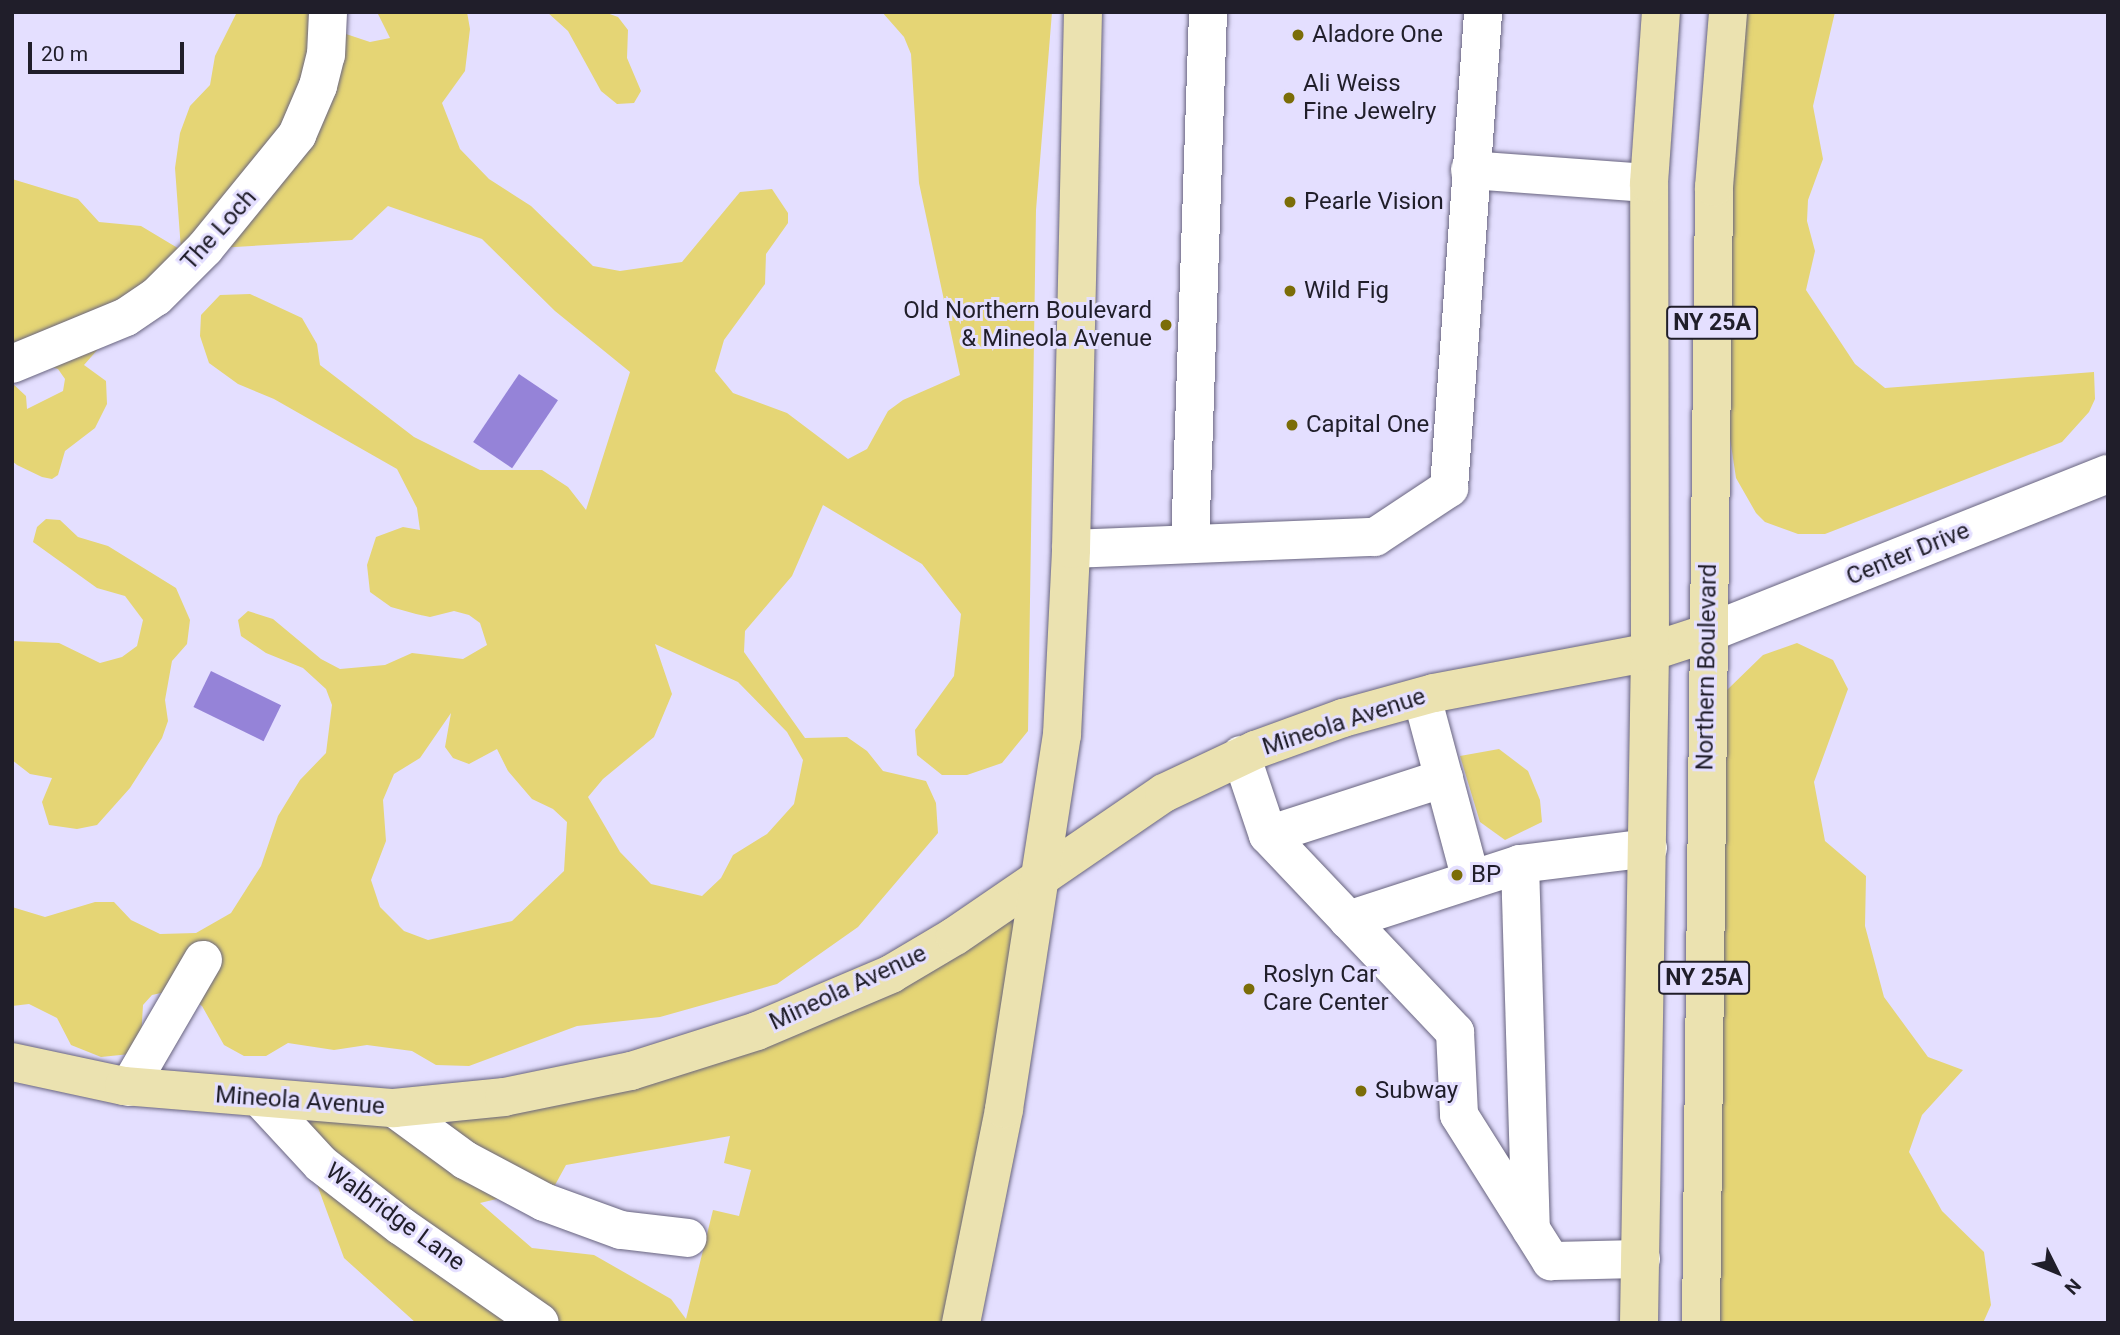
<!DOCTYPE html>
<style>
body{margin:0}
#map{position:relative;width:2120px;height:1335px;overflow:hidden;background:#e4dfff;font-family:Roboto,sans-serif}
div>[style]{position:absolute}
.green>*{inset:0;background:#e5d575}
.water>*{inset:0;background:#9583d8;transform-origin:0 0}
.roads{filter:drop-shadow(0 0 2px #68647f) drop-shadow(0 0 2px #68647f)}
.minor>*{height:38px;margin:-19px;padding:0 19px;transform-origin:19px;border-radius:19px;background:#fff}
.major>*{height:38px;margin:-19px;padding:0 19px;transform-origin:19px;border-radius:19px;background:#ebe2b0}
.dots>*{width:19px;height:19px;translate:-50% -50%;box-sizing:border-box;border:4px solid #e4dfff;border-radius:50%}
span{translate:-50% -50%;white-space:nowrap;text-align:center;line-height:1.15;-webkit-text-stroke:6px #e4dfff;paint-order:stroke}
.shield-label span{padding:2px 5px;background:#e4dfff;border:2px solid;border-radius:5px;-webkit-text-stroke-width:0}
.shield-label{font-size:23px;color:#201e2a;font-weight:700}
.poi-label{font-size:24px;color:#201e2a}
.left{translate:0 -50%;text-align:left}
.right{translate:-100% -50%;text-align:right}
.street-label{font-size:24px;color:#201e2a}
.frame{position:absolute;inset:0;border:14px solid #201e2a;pointer-events:none}
.north{position:absolute;left:2022px;top:1237px;width:70px;height:70px;-webkit-text-stroke:5px #e4dfff;paint-order:stroke;rotate:133deg;font-size:19px;font-weight:700;line-height:28px;text-align:center;color:#201e2a}
.north::after{content:'';display:block;margin:auto;width:24px;height:32px;background:#201e2a;clip-path:polygon(50% 0,100% 100%,50% 72%,0 100%)}
.scale{position:absolute;left:28px;top:42px;width:156px;height:32px;box-sizing:border-box;border:4px solid #201e2a;border-top:0;padding-left:9px;font-size:21px;line-height:24px;white-space:nowrap;color:#201e2a;-webkit-text-stroke:5px #e4dfff;paint-order:stroke}
</style>
<div id="map">
<div class="green">
<div style="clip-path:polygon(evenodd,237px 12px,335px 12px,346px 34px,370px 42px,390px 38px,377px 12px,467px 12px,470px 29px,465px 71px,442px 103px,460px 149px,489px 179px,531px 206px,593px 266px,620px 271px,682px 262px,740px 192px,772px 189px,788px 213px,788px 223px,766px 254px,765px 284px,724px 340px,715px 371px,733px 393px,787px 413px,848px 459px,867px 449px,888px 411px,903px 400px,960px 375px,919px 183px,911px 54px,904px 37px,882px 12px,1052px 12px,1036px 210px,1028px 731px,1002px 763px,967px 775px,942px 775px,917px 755px,915px 730px,954px 676px,961px 614px,922px 564px,823px 505px,792px 576px,745px 631px,744px 652px,805px 738px,847px 737px,867px 751px,883px 771px,926px 781px,936px 803px,938px 833px,858px 927px,777px 984px,660px 1017px,577px 1026px,469px 1066px,436px 1065px,412px 1051px,367px 1045px,334px 1050px,288px 1043px,266px 1056px,244px 1056px,224px 1045px,202px 1006px,179px 989px,152px 995px,143px 1005px,141px 1039px,130px 1054px,101px 1057px,71px 1045px,57px 1018px,29px 1004px,12px 1006px,12px 907px,45px 917px,95px 902px,114px 902px,131px 920px,160px 934px,196px 933px,231px 913px,261px 866px,278px 816px,300px 780px,326px 753px,332px 705px,326px 689px,303px 668px,266px 653px,241px 636px,238px 620px,248px 611px,273px 619px,321px 659px,340px 669px,385px 665px,412px 653px,463px 659px,487px 645px,480px 623px,469px 615px,454px 611px,430px 617px,416px 614px,391px 607px,370px 592px,367px 565px,376px 537px,403px 527px,420px 530px,417px 508px,397px 469px,274px 399px,238px 384px,209px 363px,200px 336px,201px 315px,220px 295px,250px 294px,302px 318px,317px 344px,320px 365px,414px 437px,480px 470px,542px 470px,568px 487px,586px 510px,630px 372px,555px 311px,482px 239px,388px 206px,352px 240px,218px 248px,113px 332px,84px 365px,106px 381px,107px 404px,95px 428px,65px 451px,58px 475px,52px 479px,42px 477px,17px 465px,12px 461px,12px 383px,26px 396px,27px 409px,63px 391px,65px 379px,58px 369px,31px 360px,12px 364px,12px 179px,78px 199px,99px 222px,141px 226px,181px 250px,175px 168px,180px 133px,190px 106px,210px 85px,215px 56px,237px 12px,655px 644px,738px 682px,787px 732px,803px 760px,794px 804px,767px 834px,733px 855px,721px 878px,702px 896px,651px 884px,620px 852px,588px 797px,603px 779px,654px 737px,672px 694px,655px 644px,237px 12px,451px 713px,445px 747px,453px 758px,469px 764px,497px 749px,508px 771px,532px 799px,553px 809px,567px 822px,564px 871px,512px 921px,428px 940px,404px 931px,380px 907px,371px 880px,386px 841px,383px 800px,394px 774px,420px 758px,451px 713px)"></div>
<div style="clip-path:polygon(547px 12px,604px 12px,618px 17px,628px 30px,627px 58px,641px 91px,634px 103px,617px 104px,601px 91px,568px 31px)"></div>
<div style="clip-path:polygon(1728px 12px,1835px 12px,1813px 106px,1823px 159px,1808px 200px,1807px 221px,1815px 251px,1806px 290px,1855px 364px,1885px 388px,2094px 372px,2095px 399px,2089px 412px,2062px 442px,1825px 534px,1798px 534px,1765px 522px,1756px 513px,1736px 478px,1728px 425px)"></div>
<div style="clip-path:polygon(46px 519px,60px 520px,78px 537px,108px 546px,176px 588px,190px 620px,187px 644px,172px 661px,165px 700px,168px 721px,162px 738px,130px 788px,97px 825px,77px 829px,49px 825px,42px 802px,52px 778px,30px 774px,12px 760px,12px 641px,59px 643px,100px 663px,122px 657px,137px 646px,143px 620px,125px 596px,97px 588px,33px 542px,37px 527px)"></div>
<div style="clip-path:polygon(1797px 643px,1833px 660px,1848px 689px,1814px 782px,1825px 841px,1866px 876px,1865px 926px,1884px 997px,1928px 1057px,1963px 1070px,1922px 1115px,1909px 1152px,1942px 1211px,1984px 1252px,1991px 1305px,1983px 1323px,1703px 1323px,1727px 690px,1763px 655px)"></div>
<div style="clip-path:polygon(1499px 749px,1528px 771px,1540px 800px,1542px 822px,1505px 840px,1480px 822px,1460px 756px)"></div>
<div style="clip-path:polygon(evenodd,1036px 882px,961px 1323px,416px 1323px,344px 1258px,312px 1171px,261px 1099px,394px 1108px,757px 1030px,1036px 882px,730px 1136px,724px 1163px,751px 1170px,739px 1216px,713px 1210px,686px 1319px,671px 1299px,594px 1255px,532px 1248px,480px 1203px,555px 1185px,566px 1165px,730px 1136px)"></div>
</div>
<div class="water">
<div style="left:519px;top:374px;width:47px;height:82px;rotate:34deg"></div>
<div style="left:211px;top:671px;width:78px;height:40px;rotate:26deg"></div>
</div>
<div class="roads">
<div class="minor">
<div style="left:1470px;top:170px;width:179px;rotate:4.2deg"></div>
<div style="left:12px;top:364px;width:123px;rotate:-22.4deg"></div>
<div style="left:126px;top:317px;width:36px;rotate:-34deg"></div>
<div style="left:156px;top:297px;width:69px;rotate:-45deg"></div>
<div style="left:205px;top:248px;width:146px;rotate:-50.8deg"></div>
<div style="left:297px;top:135px;width:53px;rotate:-66.8deg"></div>
<div style="left:318px;top:86px;width:32px;rotate:-76deg"></div>
<div style="left:326px;top:55px;width:43px;rotate:-87.3deg"></div>
<div style="left:1190px;top:544px;width:532px;rotate:-88.06deg"></div>
<div style="left:1071px;top:549px;width:304px;rotate:-2.3deg"></div>
<div style="left:1375px;top:537px;width:89px;rotate:-33.5deg"></div>
<div style="left:1449px;top:488px;width:477px;rotate:-85.9deg"></div>
<div style="left:1708px;top:633px;width:430px;rotate:-21.7deg"></div>
<div style="left:1422px;top:697px;width:189px;rotate:75deg"></div>
<div style="left:1241px;top:755px;width:84px;rotate:71.4deg"></div>
<div style="left:1268px;top:835px;width:272px;rotate:46.5deg"></div>
<div style="left:1455px;top:1032px;width:83px;rotate:87.2deg"></div>
<div style="left:1459px;top:1115px;width:173px;rotate:57.8deg"></div>
<div style="left:1551px;top:1261px;width:90px;rotate:-1.3deg"></div>
<div style="left:1268px;top:835px;width:185px;rotate:-17.9deg"></div>
<div style="left:1520px;top:864px;width:129px;rotate:-7.1deg"></div>
<div style="left:1348px;top:920px;width:181px;rotate:-18deg"></div>
<div style="left:1520px;top:864px;width:365px;rotate:88.3deg"></div>
<div style="left:129px;top:1087px;width:147px;rotate:-59.8deg"></div>
<div style="left:261px;top:1099px;width:88px;rotate:47.3deg"></div>
<div style="left:321px;top:1164px;width:101px;rotate:37.8deg"></div>
<div style="left:401px;top:1226px;width:169px;rotate:34.9deg"></div>
<div style="left:394px;top:1108px;width:88px;rotate:36.2deg"></div>
<div style="left:465px;top:1160px;width:89px;rotate:28deg"></div>
<div style="left:544px;top:1202px;width:82px;rotate:20deg"></div>
<div style="left:621px;top:1230px;width:67px;rotate:6.8deg"></div>
</div>
<div class="major">
<div style="left:12px;top:1062px;width:115px;rotate:12.1deg"></div>
<div style="left:124px;top:1086px;width:271px;rotate:4.7deg"></div>
<div style="left:394px;top:1108px;width:111px;rotate:-5.7deg"></div>
<div style="left:504px;top:1097px;width:130px;rotate:-11.6deg"></div>
<div style="left:631px;top:1071px;width:132px;rotate:-17.6deg"></div>
<div style="left:757px;top:1031px;width:146px;rotate:-23deg"></div>
<div style="left:891px;top:974px;width:74px;rotate:-30.7deg"></div>
<div style="left:955px;top:936px;width:253px;rotate:-34.4deg"></div>
<div style="left:1164px;top:793px;width:101px;rotate:-25.3deg"></div>
<div style="left:1255px;top:750px;width:94px;rotate:-20deg"></div>
<div style="left:1343px;top:718px;width:94px;rotate:-15.4deg"></div>
<div style="left:1434px;top:693px;width:220px;rotate:-10.7deg"></div>
<div style="left:1650px;top:652px;width:61px;rotate:-18.1deg"></div>
<div style="left:961px;top:1323px;width:218px;rotate:-78.6deg"></div>
<div style="left:1004px;top:1109px;width:378px;rotate:-81.2deg"></div>
<div style="left:1062px;top:735px;width:186px;rotate:-87.2deg"></div>
<div style="left:1071px;top:549px;width:537px;rotate:-88.72deg"></div>
<div style="left:1639px;top:1323px;width:671px;rotate:-89.06deg"></div>
<div style="left:1650px;top:652px;width:469px;rotate:-90.1deg"></div>
<div style="left:1649px;top:183px;width:171px;rotate:-86deg"></div>
<div style="left:1701px;top:1323px;width:1136px;rotate:-89.34deg"></div>
<div style="left:1714px;top:187px;width:176px;rotate:-85.4deg"></div>
</div>
</div>
<div class="dots">
<div style="left:1298px;top:35px;background:#7b6d08"></div>
<div style="left:1289px;top:98px;background:#7b6d08"></div>
<div style="left:1290px;top:202px;background:#7b6d08"></div>
<div style="left:1290px;top:291px;background:#7b6d08"></div>
<div style="left:1166px;top:325px;background:#7b6d08"></div>
<div style="left:1292px;top:425px;background:#7b6d08"></div>
<div style="left:1457px;top:875px;background:#7b6d08"></div>
<div style="left:1249px;top:989px;background:#7b6d08"></div>
<div style="left:1361px;top:1091px;background:#7b6d08"></div>
</div>
<div class="shield-label">
<span style="left:1712px;top:323px">NY 25A</span>
<span style="left:1704px;top:978px">NY 25A</span>
</div>
<div class="poi-label">
<span class="left" style="left:1312px;top:35px">Aladore One</span>
<span class="left" style="left:1303px;top:98px">Ali Weiss<br>Fine Jewelry</span>
<span class="left" style="left:1304px;top:202px">Pearle Vision</span>
<span class="left" style="left:1304px;top:291px">Wild Fig</span>
<span class="right" style="left:1152px;top:325px">Old Northern Boulevard<br>&amp; Mineola Avenue</span>
<span class="left" style="left:1306px;top:425px">Capital One</span>
<span class="left" style="left:1471px;top:875px">BP</span>
<span class="left" style="left:1263px;top:989px">Roslyn Car<br>Care Center</span>
<span class="left" style="left:1375px;top:1091px">Subway</span>
</div>
<div class="street-label">
<span style="left:219px;top:230px;rotate:-48deg">The Loch</span>
<span style="left:1908px;top:554px;rotate:-22deg">Center Drive</span>
<span style="left:1707px;top:667px;rotate:-89deg">Northern Boulevard</span>
<span style="left:1344px;top:722px;rotate:-18deg">Mineola Avenue</span>
<span style="left:848px;top:988px;rotate:-25deg">Mineola Avenue</span>
<span style="left:300px;top:1101px;rotate:4deg">Mineola Avenue</span>
<span style="left:395px;top:1217px;rotate:36deg">Walbridge Lane</span>
</div>
<div class="frame"></div>
<div class="north">N</div>
<div class="scale">20 m</div>
</div>
